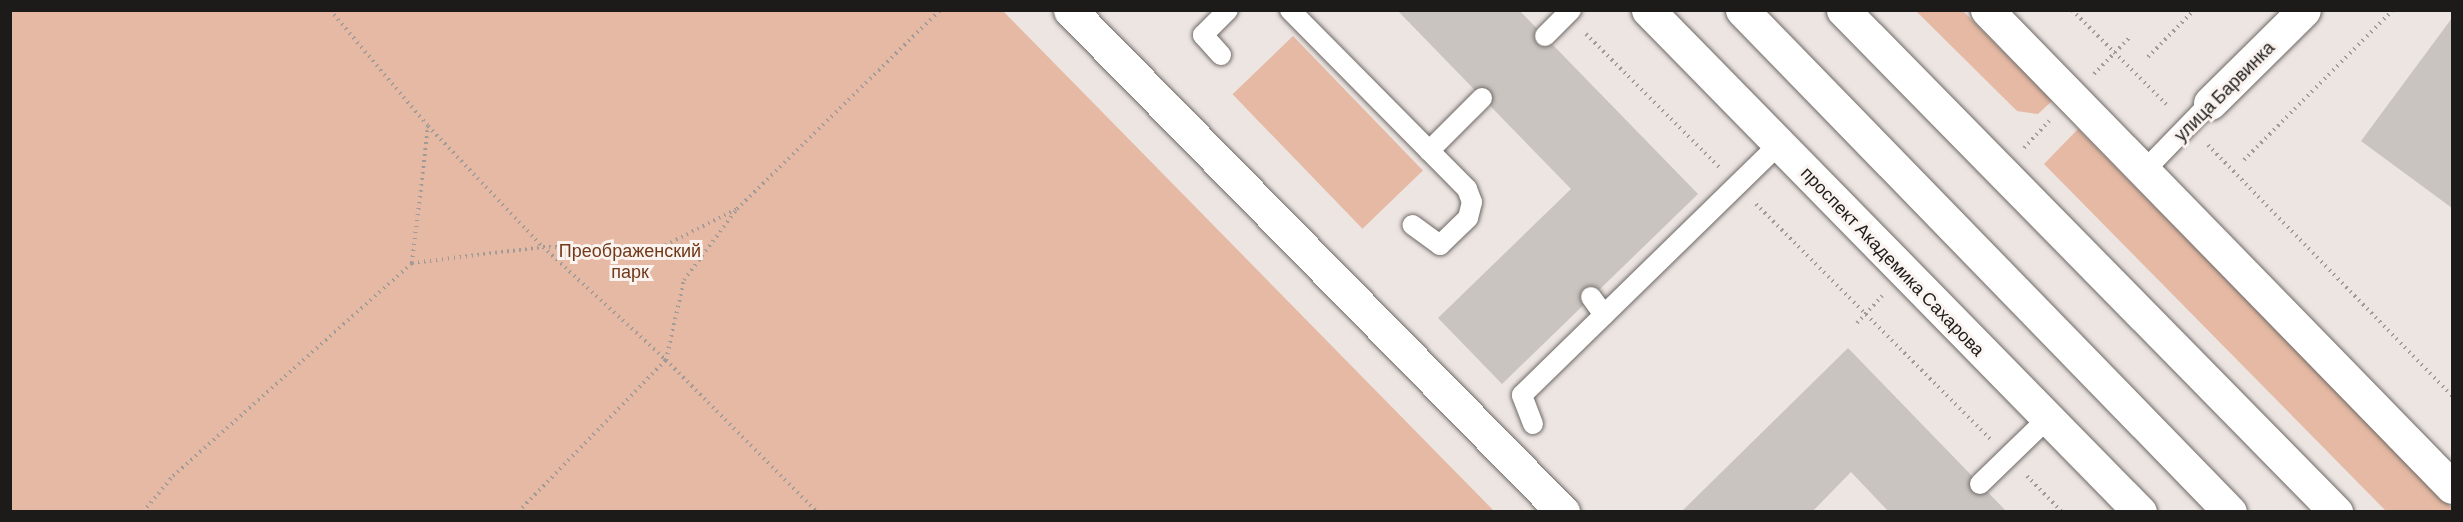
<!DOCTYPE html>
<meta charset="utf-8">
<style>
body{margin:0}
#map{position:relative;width:2463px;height:522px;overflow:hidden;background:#ece5e2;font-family:Barlow,sans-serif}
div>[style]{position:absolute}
.green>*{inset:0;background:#e5b9a3;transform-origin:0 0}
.building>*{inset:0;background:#cac4c0}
.path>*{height:4px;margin-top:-2px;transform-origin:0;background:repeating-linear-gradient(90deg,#a09b98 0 1.5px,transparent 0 6px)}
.roads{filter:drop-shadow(0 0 2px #6e6865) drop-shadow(0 0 2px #6e6865)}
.lane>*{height:20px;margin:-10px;padding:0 10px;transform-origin:10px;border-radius:10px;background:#fff}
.street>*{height:33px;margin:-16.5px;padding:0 16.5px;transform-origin:16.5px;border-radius:16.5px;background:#fff}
.secondary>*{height:33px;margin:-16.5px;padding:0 16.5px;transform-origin:16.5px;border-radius:16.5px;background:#fff}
span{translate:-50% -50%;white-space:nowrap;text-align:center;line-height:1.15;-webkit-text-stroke:6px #faf3ef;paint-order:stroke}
.street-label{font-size:18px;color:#1d1b1a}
.park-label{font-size:18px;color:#723918}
.frame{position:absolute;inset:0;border:12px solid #1d1b1a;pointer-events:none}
</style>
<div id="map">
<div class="green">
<div style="clip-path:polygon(10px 11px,1003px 11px,1494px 511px,11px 511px)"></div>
<div style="clip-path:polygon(1916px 11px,1963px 11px,2052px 101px,2038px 114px,2017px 111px)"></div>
<div style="left:1293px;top:36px;width:187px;height:84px;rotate:46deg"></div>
<div style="clip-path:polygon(2078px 129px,2452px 508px,2452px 511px,2386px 511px,2044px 164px)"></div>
</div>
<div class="building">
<div style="clip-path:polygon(1397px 10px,1519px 10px,1698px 194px,1502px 384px,1438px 318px,1571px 189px)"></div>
<div style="clip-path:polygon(2452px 18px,2452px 208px,2361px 141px)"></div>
<div style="clip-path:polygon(1848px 348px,2007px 512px,1889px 512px,1851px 472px,1812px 512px,1681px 512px)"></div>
</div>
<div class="path">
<div style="left:330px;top:10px;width:152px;rotate:49.8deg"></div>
<div style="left:428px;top:126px;width:167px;rotate:46.5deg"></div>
<div style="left:543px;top:247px;width:167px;rotate:42.6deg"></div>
<div style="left:666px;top:360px;width:214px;rotate:45.2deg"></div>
<div style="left:2072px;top:10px;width:136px;rotate:45deg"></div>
<div style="left:1586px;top:34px;width:188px;rotate:45deg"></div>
<div style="left:2148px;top:57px;width:66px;rotate:-45.6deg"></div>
<div style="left:2094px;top:74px;width:50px;rotate:-45.8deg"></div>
<div style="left:2208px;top:145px;width:350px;rotate:45.8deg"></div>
<div style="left:2024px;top:148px;width:37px;rotate:-47deg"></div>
<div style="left:2244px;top:160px;width:211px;rotate:-45.2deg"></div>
<div style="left:1756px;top:204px;width:332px;rotate:45.1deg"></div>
<div style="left:412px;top:263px;width:137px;rotate:-83.3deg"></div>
<div style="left:1857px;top:323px;width:37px;rotate:-47deg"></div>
<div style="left:2027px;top:476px;width:50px;rotate:45.8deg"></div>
<div style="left:143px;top:512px;width:47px;rotate:-50.2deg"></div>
<div style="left:173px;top:476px;width:320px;rotate:-41.7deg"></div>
<div style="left:412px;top:263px;width:132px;rotate:-7deg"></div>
<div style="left:543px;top:247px;width:117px;rotate:0.5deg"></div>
<div style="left:660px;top:248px;width:86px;rotate:-26.9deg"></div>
<div style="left:518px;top:512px;width:212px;rotate:-45.8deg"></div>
<div style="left:666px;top:360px;width:82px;rotate:-77.3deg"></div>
<div style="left:684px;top:280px;width:89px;rotate:-53.3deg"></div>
<div style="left:737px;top:209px;width:284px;rotate:-44.4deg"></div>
</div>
<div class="roads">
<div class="lane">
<div style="left:1290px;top:10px;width:252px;rotate:45.3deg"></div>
<div style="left:1467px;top:189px;width:14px;rotate:69deg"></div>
<div style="left:1472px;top:202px;width:16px;rotate:104deg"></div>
<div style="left:1468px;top:218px;width:39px;rotate:136deg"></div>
<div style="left:1440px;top:245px;width:34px;rotate:-144deg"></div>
<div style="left:1545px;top:36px;width:37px;rotate:-45deg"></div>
<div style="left:1221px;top:55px;width:27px;rotate:-132deg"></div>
<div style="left:1203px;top:35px;width:35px;rotate:-45deg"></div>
<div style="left:1429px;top:151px;width:75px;rotate:-45deg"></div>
<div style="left:2144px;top:171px;width:95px;rotate:-45.9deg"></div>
<div style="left:1591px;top:297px;width:22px;rotate:54deg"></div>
<div style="left:1533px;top:424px;width:31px;rotate:-111deg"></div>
<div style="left:1522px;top:395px;width:359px;rotate:-44.3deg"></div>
<div style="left:1980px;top:484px;width:93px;rotate:-44.1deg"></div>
</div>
<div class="street">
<div style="left:1070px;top:10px;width:704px;rotate:45.52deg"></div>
<div style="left:1648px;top:10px;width:703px;rotate:45.58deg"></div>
<div style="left:1987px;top:10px;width:666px;rotate:45.73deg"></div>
<div style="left:2210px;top:103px;width:132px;rotate:-44.7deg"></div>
</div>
<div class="secondary">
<div style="left:1742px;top:10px;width:700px;rotate:45.81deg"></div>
<div style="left:1843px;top:10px;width:704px;rotate:45.52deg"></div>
</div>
</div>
<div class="street-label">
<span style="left:2224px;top:91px;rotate:-45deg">улица Барвинка</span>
<span style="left:1893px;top:261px;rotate:46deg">проспект Академика Сахарова</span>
</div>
<div class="park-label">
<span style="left:630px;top:261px">Преображенский<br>парк</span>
</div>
<div class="frame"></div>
</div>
